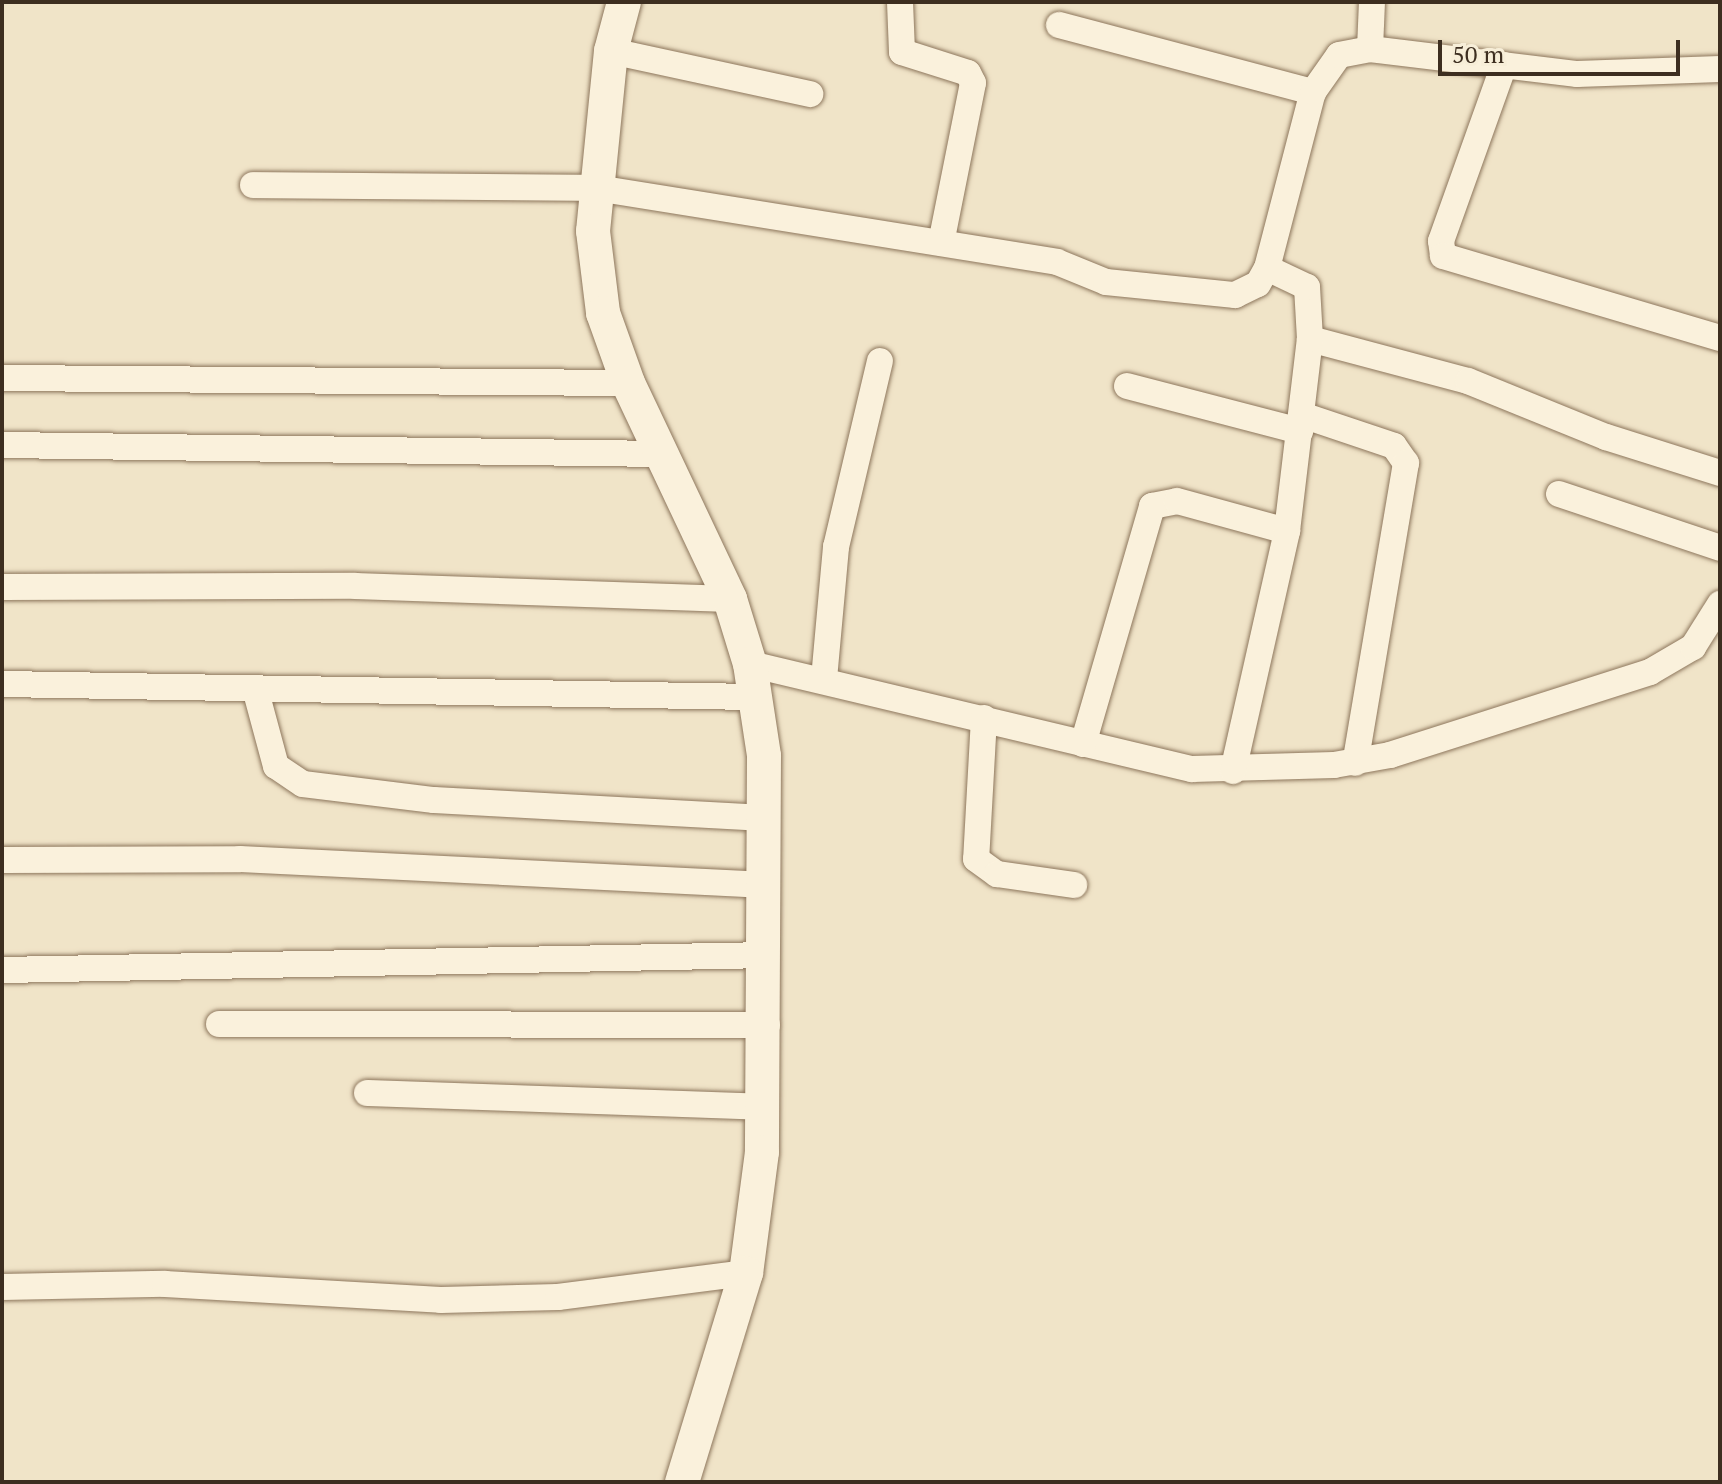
<!DOCTYPE html>
<style>
body{margin:0}
#map{position:relative;width:1722px;height:1484px;overflow:hidden;background:#f0e4c8;font-family:"PT Serif",serif}
div>[style]{position:absolute}
.roads{filter:drop-shadow(0 0 2px #8d765c) drop-shadow(0 0 2px #8d765c)}
.minor>*{height:26px;margin:-13px;padding:0 13px;transform-origin:13px;border-radius:13px;background:#faf1dc}
.tertiary>*{height:34px;margin:-17px;padding:0 17px;transform-origin:17px;border-radius:17px;background:#faf1dc}
span{translate:-50% -50%;white-space:nowrap;text-align:center;line-height:1.15;-webkit-text-stroke:7px #f7eed8;paint-order:stroke}
.frame{position:absolute;inset:0;border:4px solid #3d2e20;pointer-events:none}
.scale{position:absolute;left:1438px;top:40px;width:242px;height:36px;box-sizing:border-box;border:4px solid #3d2e20;border-top:0;padding-left:10px;font-size:24px;line-height:28px;white-space:nowrap;color:#3d2e20;-webkit-text-stroke:6px #f7eed8;paint-order:stroke}
</style>
<div id="map">
<div class="roads">
<div class="minor">
<div style="left:900px;top:2px;width:50px;rotate:87.7deg"></div>
<div style="left:902px;top:52px;width:69px;rotate:17.7deg"></div>
<div style="left:968px;top:73px;width:11px;rotate:63deg"></div>
<div style="left:973px;top:83px;width:163px;rotate:101.3deg"></div>
<div style="left:1059px;top:25px;width:263px;rotate:14.8deg"></div>
<div style="left:1370px;top:49px;width:47px;rotate:-87.6deg"></div>
<div style="left:611px;top:51px;width:204px;rotate:12.2deg"></div>
<div style="left:1504px;top:65px;width:187px;rotate:109.7deg"></div>
<div style="left:1441px;top:241px;width:15px;rotate:82deg"></div>
<div style="left:1443px;top:256px;width:289px;rotate:16.5deg"></div>
<div style="left:253px;top:185px;width:343px;rotate:0.5deg"></div>
<div style="left:596px;top:188px;width:467px;rotate:9.1deg"></div>
<div style="left:1057px;top:262px;width:53px;rotate:22.2deg"></div>
<div style="left:1106px;top:282px;width:130px;rotate:5.8deg"></div>
<div style="left:1235px;top:295px;width:25px;rotate:-26deg"></div>
<div style="left:1258px;top:284px;width:18px;rotate:-61deg"></div>
<div style="left:1267px;top:268px;width:182px;rotate:-75.4deg"></div>
<div style="left:1313px;top:92px;width:45px;rotate:-54.9deg"></div>
<div style="left:1339px;top:55px;width:32px;rotate:-11deg"></div>
<div style="left:1370px;top:49px;width:209px;rotate:6.9deg"></div>
<div style="left:1577px;top:74px;width:143px;rotate:-2deg"></div>
<div style="left:1310px;top:339px;width:163px;rotate:14.9deg"></div>
<div style="left:1468px;top:381px;width:149px;rotate:22.1deg"></div>
<div style="left:1606px;top:437px;width:120px;rotate:17.5deg"></div>
<div style="left:2px;top:378px;width:626px;rotate:0.46deg"></div>
<div style="left:1127px;top:386px;width:179px;rotate:14.6deg"></div>
<div style="left:1302px;top:415px;width:97px;rotate:18.6deg"></div>
<div style="left:1394px;top:446px;width:21px;rotate:55deg"></div>
<div style="left:1406px;top:463px;width:304px;rotate:99.6deg"></div>
<div style="left:2px;top:445px;width:659px;rotate:0.78deg"></div>
<div style="left:1559px;top:494px;width:170px;rotate:18.5deg"></div>
<div style="left:2px;top:587px;width:353px;rotate:-0.2deg"></div>
<div style="left:355px;top:586px;width:375px;rotate:2deg"></div>
<div style="left:750px;top:664px;width:454px;rotate:13.4deg"></div>
<div style="left:1192px;top:769px;width:142px;rotate:-1.6deg"></div>
<div style="left:1334px;top:765px;width:57px;rotate:-10.1deg"></div>
<div style="left:1390px;top:755px;width:273px;rotate:-17.7deg"></div>
<div style="left:1650px;top:672px;width:50px;rotate:-30.2deg"></div>
<div style="left:1693px;top:647px;width:51px;rotate:-57.9deg"></div>
<div style="left:824px;top:679px;width:133px;rotate:-84.8deg"></div>
<div style="left:836px;top:547px;width:191px;rotate:-76.7deg"></div>
<div style="left:2px;top:684px;width:755px;rotate:0.99deg"></div>
<div style="left:256px;top:692px;width:77px;rotate:74.9deg"></div>
<div style="left:276px;top:766px;width:32px;rotate:34deg"></div>
<div style="left:303px;top:784px;width:132px;rotate:7deg"></div>
<div style="left:434px;top:800px;width:331px;rotate:3.1deg"></div>
<div style="left:984px;top:718px;width:141px;rotate:93.2deg"></div>
<div style="left:976px;top:859px;width:26px;rotate:36deg"></div>
<div style="left:997px;top:874px;width:78px;rotate:8.1deg"></div>
<div style="left:1083px;top:744px;width:248px;rotate:-73.8deg"></div>
<div style="left:1152px;top:506px;width:25px;rotate:-11deg"></div>
<div style="left:1177px;top:501px;width:114px;rotate:15.3deg"></div>
<div style="left:1233px;top:771px;width:246px;rotate:-77.3deg"></div>
<div style="left:1287px;top:531px;width:193px;rotate:-83.2deg"></div>
<div style="left:1310px;top:339px;width:52px;rotate:-93.3deg"></div>
<div style="left:1307px;top:287px;width:44px;rotate:-154.6deg"></div>
<div style="left:2px;top:860px;width:238px;rotate:-0.2deg"></div>
<div style="left:240px;top:859px;width:527px;rotate:2.83deg"></div>
<div style="left:2px;top:970px;width:764px;rotate:-1.12deg"></div>
<div style="left:219px;top:1024px;width:548px;rotate:0.1deg"></div>
<div style="left:367px;top:1093px;width:396px;rotate:2deg"></div>
<div style="left:2px;top:1287px;width:163px;rotate:-1.1deg"></div>
<div style="left:165px;top:1284px;width:276px;rotate:3.3deg"></div>
<div style="left:441px;top:1300px;width:117px;rotate:-1.5deg"></div>
<div style="left:558px;top:1297px;width:190px;rotate:-7.3deg"></div>
</div>
<div class="tertiary">
<div style="left:624px;top:2px;width:51px;rotate:104.9deg"></div>
<div style="left:611px;top:51px;width:181px;rotate:95.7deg"></div>
<div style="left:593px;top:231px;width:83px;rotate:83deg"></div>
<div style="left:603px;top:313px;width:74px;rotate:70.3deg"></div>
<div style="left:628px;top:383px;width:239px;rotate:64.7deg"></div>
<div style="left:730px;top:599px;width:68px;rotate:72.9deg"></div>
<div style="left:750px;top:664px;width:93px;rotate:81.3deg"></div>
<div style="left:764px;top:756px;width:396px;rotate:90.3deg"></div>
<div style="left:762px;top:1152px;width:122px;rotate:97.5deg"></div>
<div style="left:746px;top:1273px;width:219px;rotate:107deg"></div>
</div>
</div>
<div class="frame"></div>
<div class="scale">50 m</div>
</div>
